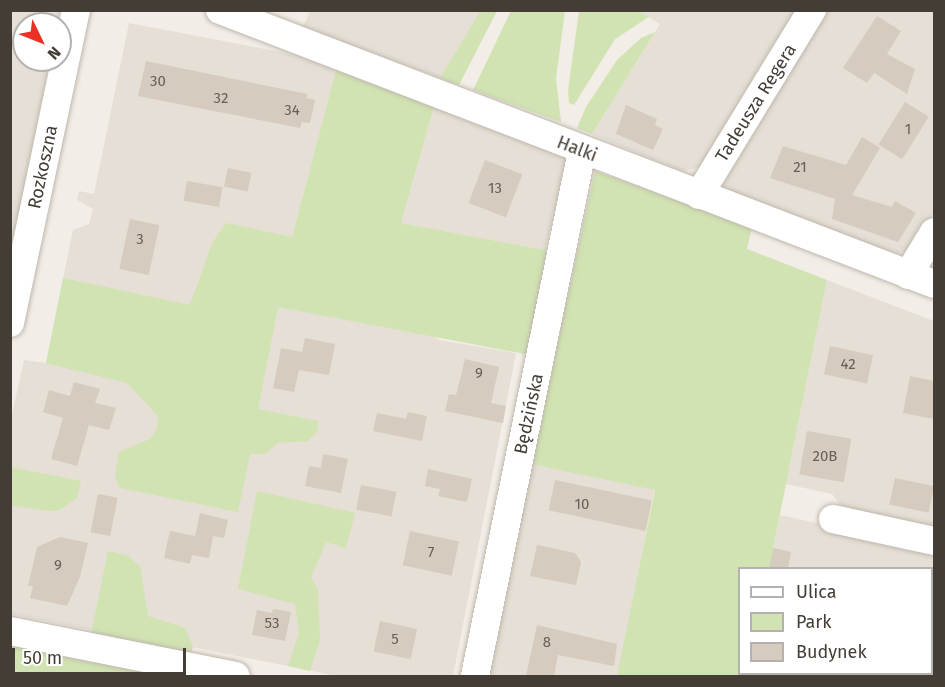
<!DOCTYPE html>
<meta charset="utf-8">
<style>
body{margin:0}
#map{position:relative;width:945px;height:687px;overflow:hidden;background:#f2ede6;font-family:"Fira Sans",sans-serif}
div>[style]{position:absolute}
.residential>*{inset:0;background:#e5dfd5;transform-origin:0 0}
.green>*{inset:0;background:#d1e3b2}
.building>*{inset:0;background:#d5cbbf;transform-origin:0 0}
.roads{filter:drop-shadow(0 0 2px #bfb7ac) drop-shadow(0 0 2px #bfb7ac)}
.minor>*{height:28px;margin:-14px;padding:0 14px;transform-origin:14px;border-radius:14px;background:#fff}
span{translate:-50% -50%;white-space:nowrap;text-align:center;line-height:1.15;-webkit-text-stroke:4.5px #fff;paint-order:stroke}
.number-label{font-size:15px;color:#686058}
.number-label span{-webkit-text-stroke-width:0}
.street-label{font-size:18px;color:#443d36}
.frame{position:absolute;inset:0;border:12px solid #443d36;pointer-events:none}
.legend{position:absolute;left:738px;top:567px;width:195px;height:108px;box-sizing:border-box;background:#fff;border:2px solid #b4b1af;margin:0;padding:8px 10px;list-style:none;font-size:18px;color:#443d36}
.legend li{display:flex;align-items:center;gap:12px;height:30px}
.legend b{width:30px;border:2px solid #b4b1af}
.north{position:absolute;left:12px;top:12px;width:60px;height:60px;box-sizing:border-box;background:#fff;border:2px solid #b4b1af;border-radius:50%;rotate:133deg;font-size:16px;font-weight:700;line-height:24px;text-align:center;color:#443d36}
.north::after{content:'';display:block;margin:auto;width:21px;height:27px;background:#ea3125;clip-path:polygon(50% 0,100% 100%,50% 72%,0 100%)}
.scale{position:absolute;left:12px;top:648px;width:174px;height:27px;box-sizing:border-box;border:3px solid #443d36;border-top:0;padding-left:8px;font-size:18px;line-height:21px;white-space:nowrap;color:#443d36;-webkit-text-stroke:4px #fff;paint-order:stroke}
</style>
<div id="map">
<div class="residential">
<div style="clip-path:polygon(11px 11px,59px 11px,57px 24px,24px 24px,24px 60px,50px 60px,11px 257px)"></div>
<div style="clip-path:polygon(310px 11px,481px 11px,440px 78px,303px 27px)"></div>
<div style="clip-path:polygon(638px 11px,800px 11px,703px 167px,681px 171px,592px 134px,660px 24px)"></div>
<div style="clip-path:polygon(820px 11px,934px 11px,934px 212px,911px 250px,886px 257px,809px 220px,806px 226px,719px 189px,717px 184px)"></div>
<div style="clip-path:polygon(129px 23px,296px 55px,336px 70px,292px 237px,439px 340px,516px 353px,453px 676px,337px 676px,193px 647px,188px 660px,91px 630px,11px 614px,11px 419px,24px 360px,46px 363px,73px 230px,89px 224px,93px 209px,77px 200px,79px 191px,94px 194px)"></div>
<div style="clip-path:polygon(434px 107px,567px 159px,545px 250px,401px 223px)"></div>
<div style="clip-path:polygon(827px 280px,934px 321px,934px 528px,844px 510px,832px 494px,786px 484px)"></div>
<div style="left:531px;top:464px;width:126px;height:216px;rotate:11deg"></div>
<div style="clip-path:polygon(780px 515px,927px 547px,926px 553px,934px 555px,934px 676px,750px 676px,932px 674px,932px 568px,769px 568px)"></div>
</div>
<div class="green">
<div style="clip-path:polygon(481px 10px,497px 11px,459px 85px,440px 78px)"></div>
<div style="clip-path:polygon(511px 11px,565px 11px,556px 78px,561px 122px,473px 90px)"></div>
<div style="clip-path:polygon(579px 11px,638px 11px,649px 17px,615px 39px,574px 105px,569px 103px,568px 90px)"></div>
<div style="clip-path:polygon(655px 32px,592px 134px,577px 128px,586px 107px,617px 60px,641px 38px)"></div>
<div style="clip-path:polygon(336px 70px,434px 107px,401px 223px,550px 251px,530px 355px,278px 307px,258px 409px,318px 421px,317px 432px,308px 441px,278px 443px,265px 454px,250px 454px,238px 512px,120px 488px,115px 476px,119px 452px,150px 439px,157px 429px,158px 416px,127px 383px,46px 363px,63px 278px,190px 305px,212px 243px,226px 223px,292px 237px)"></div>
<div style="clip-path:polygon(595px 171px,752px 227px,747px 249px,827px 280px,769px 568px,740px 568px,740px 674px,750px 674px,750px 676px,617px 676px,655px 490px,531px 464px)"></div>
<div style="clip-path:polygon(10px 467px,81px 481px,77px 498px,60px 510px,50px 511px,11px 505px)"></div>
<div style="clip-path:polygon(257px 491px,355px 513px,346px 548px,326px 542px,311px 578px,318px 589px,320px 640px,310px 671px,288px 666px,299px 633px,295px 604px,238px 589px)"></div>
<div style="clip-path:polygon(108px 551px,127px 555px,140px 566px,148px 616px,185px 628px,193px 647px,188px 660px,90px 639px)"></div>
<div style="clip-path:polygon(11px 640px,190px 676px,11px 676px)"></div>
</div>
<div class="building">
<div style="clip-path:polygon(877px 16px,901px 31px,887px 54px,915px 69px,907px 94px,874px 73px,867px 83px,843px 68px)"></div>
<div style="clip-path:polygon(146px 61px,307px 94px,307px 98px,315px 100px,310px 123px,302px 122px,300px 128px,138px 96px)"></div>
<div style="left:905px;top:102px;width:28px;height:50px;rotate:32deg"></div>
<div style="clip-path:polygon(626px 105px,657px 119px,655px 125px,663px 129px,653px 150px,616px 134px)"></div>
<div style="clip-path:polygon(862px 137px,880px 148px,852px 195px,892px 207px,895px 201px,916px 213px,898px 242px,832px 219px,835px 199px,770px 178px,783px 146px,846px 165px)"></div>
<div style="left:485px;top:160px;width:40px;height:46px;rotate:21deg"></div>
<div style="left:228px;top:168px;width:24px;height:19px;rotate:12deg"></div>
<div style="left:187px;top:181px;width:36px;height:20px;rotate:10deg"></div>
<div style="left:130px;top:219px;width:30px;height:51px;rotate:12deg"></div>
<div style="clip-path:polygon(305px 338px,335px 344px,329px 375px,299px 370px,294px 392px,273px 388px,281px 348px,302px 352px)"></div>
<div style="left:830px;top:346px;width:44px;height:29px;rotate:12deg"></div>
<div style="clip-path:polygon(465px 359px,499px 367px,491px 403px,506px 406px,503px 423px,445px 411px,449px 394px,456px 395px)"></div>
<div style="clip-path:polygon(910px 376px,934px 381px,934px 419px,903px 413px)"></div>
<div style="clip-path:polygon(74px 382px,100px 389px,95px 403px,116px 408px,109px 430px,89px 425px,77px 466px,51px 459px,63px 418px,43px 412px,49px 390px,70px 396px)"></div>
<div style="clip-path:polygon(408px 412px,427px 416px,422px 441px,373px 431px,377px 413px,406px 419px)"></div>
<div style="left:807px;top:431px;width:45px;height:44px;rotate:10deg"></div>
<div style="clip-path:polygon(323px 454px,348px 459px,341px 493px,305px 486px,309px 466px,321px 468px)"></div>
<div style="clip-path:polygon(428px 469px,472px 479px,467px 502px,438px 496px,440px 489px,425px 486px)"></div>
<div style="left:895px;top:478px;width:40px;height:27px;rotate:12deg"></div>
<div style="left:555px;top:480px;width:99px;height:31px;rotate:12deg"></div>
<div style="left:361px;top:485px;width:36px;height:25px;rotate:11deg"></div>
<div style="left:98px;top:494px;width:20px;height:39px;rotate:11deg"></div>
<div style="clip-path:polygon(200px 513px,228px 520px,224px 538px,213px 536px,209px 558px,192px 555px,190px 564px,164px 558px,170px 531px,195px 536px)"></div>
<div style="left:410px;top:531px;width:50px;height:35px;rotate:12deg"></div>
<div style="clip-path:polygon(60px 537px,88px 543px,80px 577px,67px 606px,30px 598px,33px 586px,28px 586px,37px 547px)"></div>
<div style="clip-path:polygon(537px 545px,575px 553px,581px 562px,576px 585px,530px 576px)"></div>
<div style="clip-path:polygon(773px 548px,791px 552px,788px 568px,769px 568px)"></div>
<div style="clip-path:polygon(273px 609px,291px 612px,285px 641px,252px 635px,257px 610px,272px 613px)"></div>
<div style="left:380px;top:621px;width:38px;height:31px;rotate:12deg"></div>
<div style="clip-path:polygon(537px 625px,617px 644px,614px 666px,558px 655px,554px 676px,526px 676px)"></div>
</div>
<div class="roads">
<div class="minor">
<div style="left:220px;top:10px;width:765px;rotate:20.99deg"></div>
<div style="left:699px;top:195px;width:217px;rotate:-58.6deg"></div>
<div style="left:908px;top:275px;width:50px;rotate:-58.8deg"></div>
<div style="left:10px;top:323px;width:320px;rotate:-78.1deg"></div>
<div style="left:833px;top:519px;width:103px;rotate:12.3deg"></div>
<div style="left:10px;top:631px;width:230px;rotate:11.3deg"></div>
<div style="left:475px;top:676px;width:536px;rotate:-78.48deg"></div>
</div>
</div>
<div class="number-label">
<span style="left:158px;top:82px">30</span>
<span style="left:221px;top:99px">32</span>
<span style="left:292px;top:111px">34</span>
<span style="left:908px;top:130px">1</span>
<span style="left:800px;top:168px">21</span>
<span style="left:495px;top:189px">13</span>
<span style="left:140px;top:240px">3</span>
<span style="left:848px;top:365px">42</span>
<span style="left:479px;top:374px">9</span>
<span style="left:825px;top:457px">20B</span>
<span style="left:582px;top:505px">10</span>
<span style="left:431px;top:553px">7</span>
<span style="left:58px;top:566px">9</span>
<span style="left:272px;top:624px">53</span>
<span style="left:395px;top:640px">5</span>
<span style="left:547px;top:643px">8</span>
</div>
<div class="street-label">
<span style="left:756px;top:103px;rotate:-58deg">Tadeusza Regera</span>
<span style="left:577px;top:149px;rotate:21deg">Halki</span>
<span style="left:43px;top:167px;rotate:-78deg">Rozkoszna</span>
<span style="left:529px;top:414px;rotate:-78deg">Będzińska</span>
</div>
<div class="frame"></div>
<ul class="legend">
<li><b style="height:8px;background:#fff"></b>Ulica</li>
<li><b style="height:16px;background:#d1e3b2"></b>Park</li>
<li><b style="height:16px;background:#d5cbbf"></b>Budynek</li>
</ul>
<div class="north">N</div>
<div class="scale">50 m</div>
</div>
